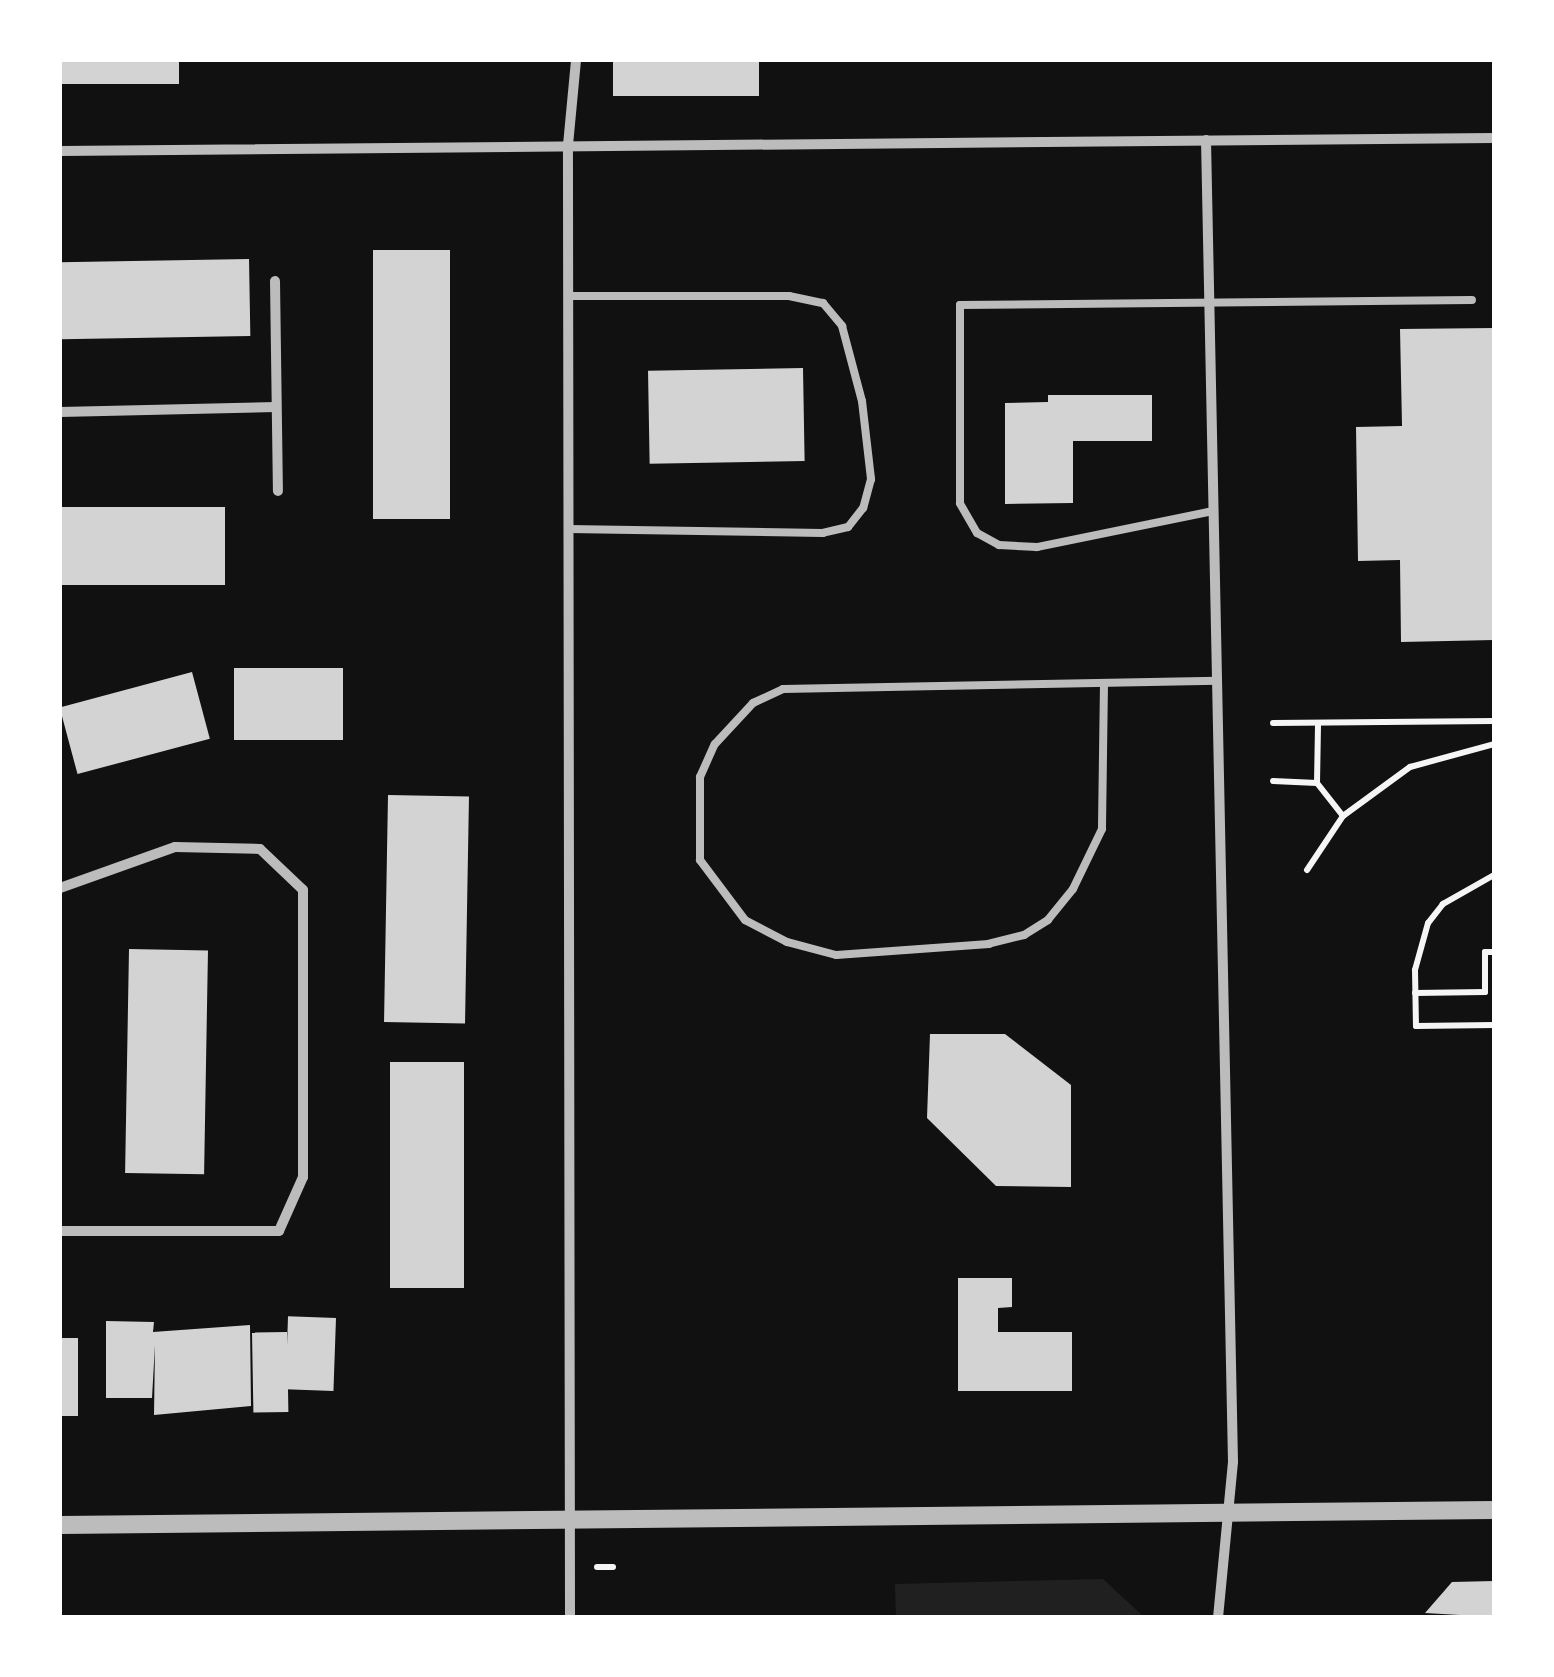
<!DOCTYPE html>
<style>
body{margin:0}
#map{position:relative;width:1554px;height:1677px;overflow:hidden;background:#111;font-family:Poppins,sans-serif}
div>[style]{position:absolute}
.green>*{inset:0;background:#202020}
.building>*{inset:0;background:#d3d3d3;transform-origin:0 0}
.path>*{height:6px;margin:-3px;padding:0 3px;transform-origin:3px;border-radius:3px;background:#f5f5f5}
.service>*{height:8px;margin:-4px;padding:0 4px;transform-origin:4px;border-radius:4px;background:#bcbcbc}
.minor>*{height:10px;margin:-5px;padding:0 5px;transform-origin:5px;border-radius:5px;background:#bcbcbc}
.tertiary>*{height:18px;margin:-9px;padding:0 9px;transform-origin:9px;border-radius:9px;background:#bcbcbc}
span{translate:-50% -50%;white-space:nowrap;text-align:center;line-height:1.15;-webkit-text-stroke:10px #fff;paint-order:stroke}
.frame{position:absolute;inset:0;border:62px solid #fff;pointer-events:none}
</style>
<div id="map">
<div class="green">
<div style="clip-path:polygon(1103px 1579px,1144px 1617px,896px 1617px,895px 1584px)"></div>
</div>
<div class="building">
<div style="left:60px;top:60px;width:119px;height:24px"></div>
<div style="left:613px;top:60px;width:146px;height:36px"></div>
<div style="left:450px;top:250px;width:269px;height:77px;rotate:90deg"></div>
<div style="left:249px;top:259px;width:77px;height:189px;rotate:89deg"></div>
<div style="clip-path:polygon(1494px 328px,1494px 640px,1401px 642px,1400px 560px,1358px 561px,1356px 427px,1402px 426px,1400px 329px)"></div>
<div style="left:803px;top:368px;width:93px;height:155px;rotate:89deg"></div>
<div style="clip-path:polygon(1048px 395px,1152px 395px,1152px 441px,1073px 441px,1073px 503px,1005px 504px,1005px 403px,1048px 402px)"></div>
<div style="left:225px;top:507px;width:78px;height:165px;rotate:90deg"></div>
<div style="left:343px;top:668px;width:72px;height:109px;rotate:90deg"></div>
<div style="left:192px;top:672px;width:69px;height:137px;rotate:75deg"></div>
<div style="left:388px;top:795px;width:81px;height:227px;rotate:1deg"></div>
<div style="left:129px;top:949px;width:79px;height:224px;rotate:1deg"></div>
<div style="clip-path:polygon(930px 1034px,1005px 1034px,1071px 1085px,1071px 1187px,996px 1186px,927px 1118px)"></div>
<div style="left:390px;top:1062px;width:74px;height:226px"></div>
<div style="clip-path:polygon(958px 1278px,1012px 1278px,1012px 1307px,998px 1308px,998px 1332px,1072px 1332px,1072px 1391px,958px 1391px)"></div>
<div style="left:336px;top:1318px;width:73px;height:48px;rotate:92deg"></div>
<div style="clip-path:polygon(106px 1321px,154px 1322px,153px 1332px,250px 1325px,251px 1406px,154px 1415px,155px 1345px,152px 1398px,106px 1398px)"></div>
<div style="left:287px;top:1332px;width:80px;height:35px;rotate:89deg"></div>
<div style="left:60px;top:1338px;width:18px;height:78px"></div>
<div style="clip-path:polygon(1494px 1581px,1494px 1617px,1425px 1613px,1452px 1582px)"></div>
</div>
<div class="path">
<div style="left:1273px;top:723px;width:221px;rotate:-0.5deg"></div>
<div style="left:1273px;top:781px;width:44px;rotate:2.6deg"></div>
<div style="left:1317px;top:783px;width:42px;rotate:51.8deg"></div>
<div style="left:1343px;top:816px;width:83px;rotate:-36.2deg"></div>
<div style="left:1410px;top:767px;width:87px;rotate:-15.3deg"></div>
<div style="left:1317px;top:783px;width:60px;rotate:-89deg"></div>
<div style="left:1307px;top:870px;width:65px;rotate:-56.3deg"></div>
<div style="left:1494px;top:875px;width:59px;rotate:150.4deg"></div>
<div style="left:1443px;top:904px;width:24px;rotate:128deg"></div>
<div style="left:1428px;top:923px;width:49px;rotate:105.5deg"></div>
<div style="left:1415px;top:970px;width:56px;rotate:89deg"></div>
<div style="left:1416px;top:1026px;width:78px;rotate:-0.7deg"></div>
<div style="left:1415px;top:993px;width:70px;rotate:-0.8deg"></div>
<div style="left:1485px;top:992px;width:40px;rotate:-90deg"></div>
<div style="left:1485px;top:952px;width:9px"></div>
<div style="left:597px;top:1567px;width:16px"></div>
</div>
<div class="service">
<div style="left:568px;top:296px;width:221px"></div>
<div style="left:789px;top:296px;width:35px;rotate:12deg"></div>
<div style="left:823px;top:303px;width:30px;rotate:50deg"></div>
<div style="left:842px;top:326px;width:78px;rotate:75.1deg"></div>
<div style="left:862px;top:401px;width:79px;rotate:83.4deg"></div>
<div style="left:871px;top:479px;width:30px;rotate:105deg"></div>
<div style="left:863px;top:508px;width:24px;rotate:128deg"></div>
<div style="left:848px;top:527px;width:26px;rotate:167deg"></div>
<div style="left:823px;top:533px;width:255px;rotate:-179.1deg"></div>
<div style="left:1213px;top:511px;width:180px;rotate:168.4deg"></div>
<div style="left:1037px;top:547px;width:38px;rotate:-177deg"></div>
<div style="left:999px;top:545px;width:25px;rotate:-151deg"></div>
<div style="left:977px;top:533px;width:34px;rotate:-120deg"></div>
<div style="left:960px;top:503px;width:198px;rotate:-90deg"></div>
<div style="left:960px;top:305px;width:512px;rotate:-0.56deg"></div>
<div style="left:1104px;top:683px;width:146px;rotate:90.8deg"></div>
<div style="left:1102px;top:829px;width:67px;rotate:115.8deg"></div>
<div style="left:1073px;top:889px;width:40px;rotate:129deg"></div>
<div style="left:1048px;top:920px;width:28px;rotate:148deg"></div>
<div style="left:1024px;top:935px;width:36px;rotate:166deg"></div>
<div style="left:989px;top:944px;width:153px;rotate:175.9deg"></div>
<div style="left:836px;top:955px;width:51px;rotate:-165.1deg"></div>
<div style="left:787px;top:942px;width:47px;rotate:-152.4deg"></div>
<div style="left:745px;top:920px;width:75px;rotate:-126.9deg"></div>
<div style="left:700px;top:860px;width:83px;rotate:-90deg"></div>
<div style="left:700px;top:777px;width:36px;rotate:-66deg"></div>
<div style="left:715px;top:744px;width:56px;rotate:-47.2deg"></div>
<div style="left:753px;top:703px;width:33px;rotate:-25deg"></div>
<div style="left:783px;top:689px;width:434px;rotate:-1.1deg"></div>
</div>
<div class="minor">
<div style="left:1206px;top:140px;width:1322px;rotate:88.83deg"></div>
<div style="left:1233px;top:1462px;width:156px;rotate:95.5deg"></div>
<div style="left:60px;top:151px;width:1434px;rotate:-0.52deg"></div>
<div style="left:275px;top:281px;width:210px;rotate:89.2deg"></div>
<div style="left:60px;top:412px;width:216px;rotate:-1.3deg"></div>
<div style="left:60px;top:888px;width:122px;rotate:-19.6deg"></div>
<div style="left:175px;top:847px;width:85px;rotate:1.3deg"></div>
<div style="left:260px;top:849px;width:59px;rotate:43.6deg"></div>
<div style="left:303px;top:890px;width:287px;rotate:90deg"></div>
<div style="left:303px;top:1177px;width:59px;rotate:114deg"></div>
<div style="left:279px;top:1231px;width:219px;rotate:180deg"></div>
<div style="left:570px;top:1617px;width:1472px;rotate:-90.08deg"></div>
<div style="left:568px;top:145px;width:85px;rotate:-84.6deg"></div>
</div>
<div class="tertiary">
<div style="left:60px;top:1525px;width:1434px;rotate:-0.6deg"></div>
</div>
<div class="frame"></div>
</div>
